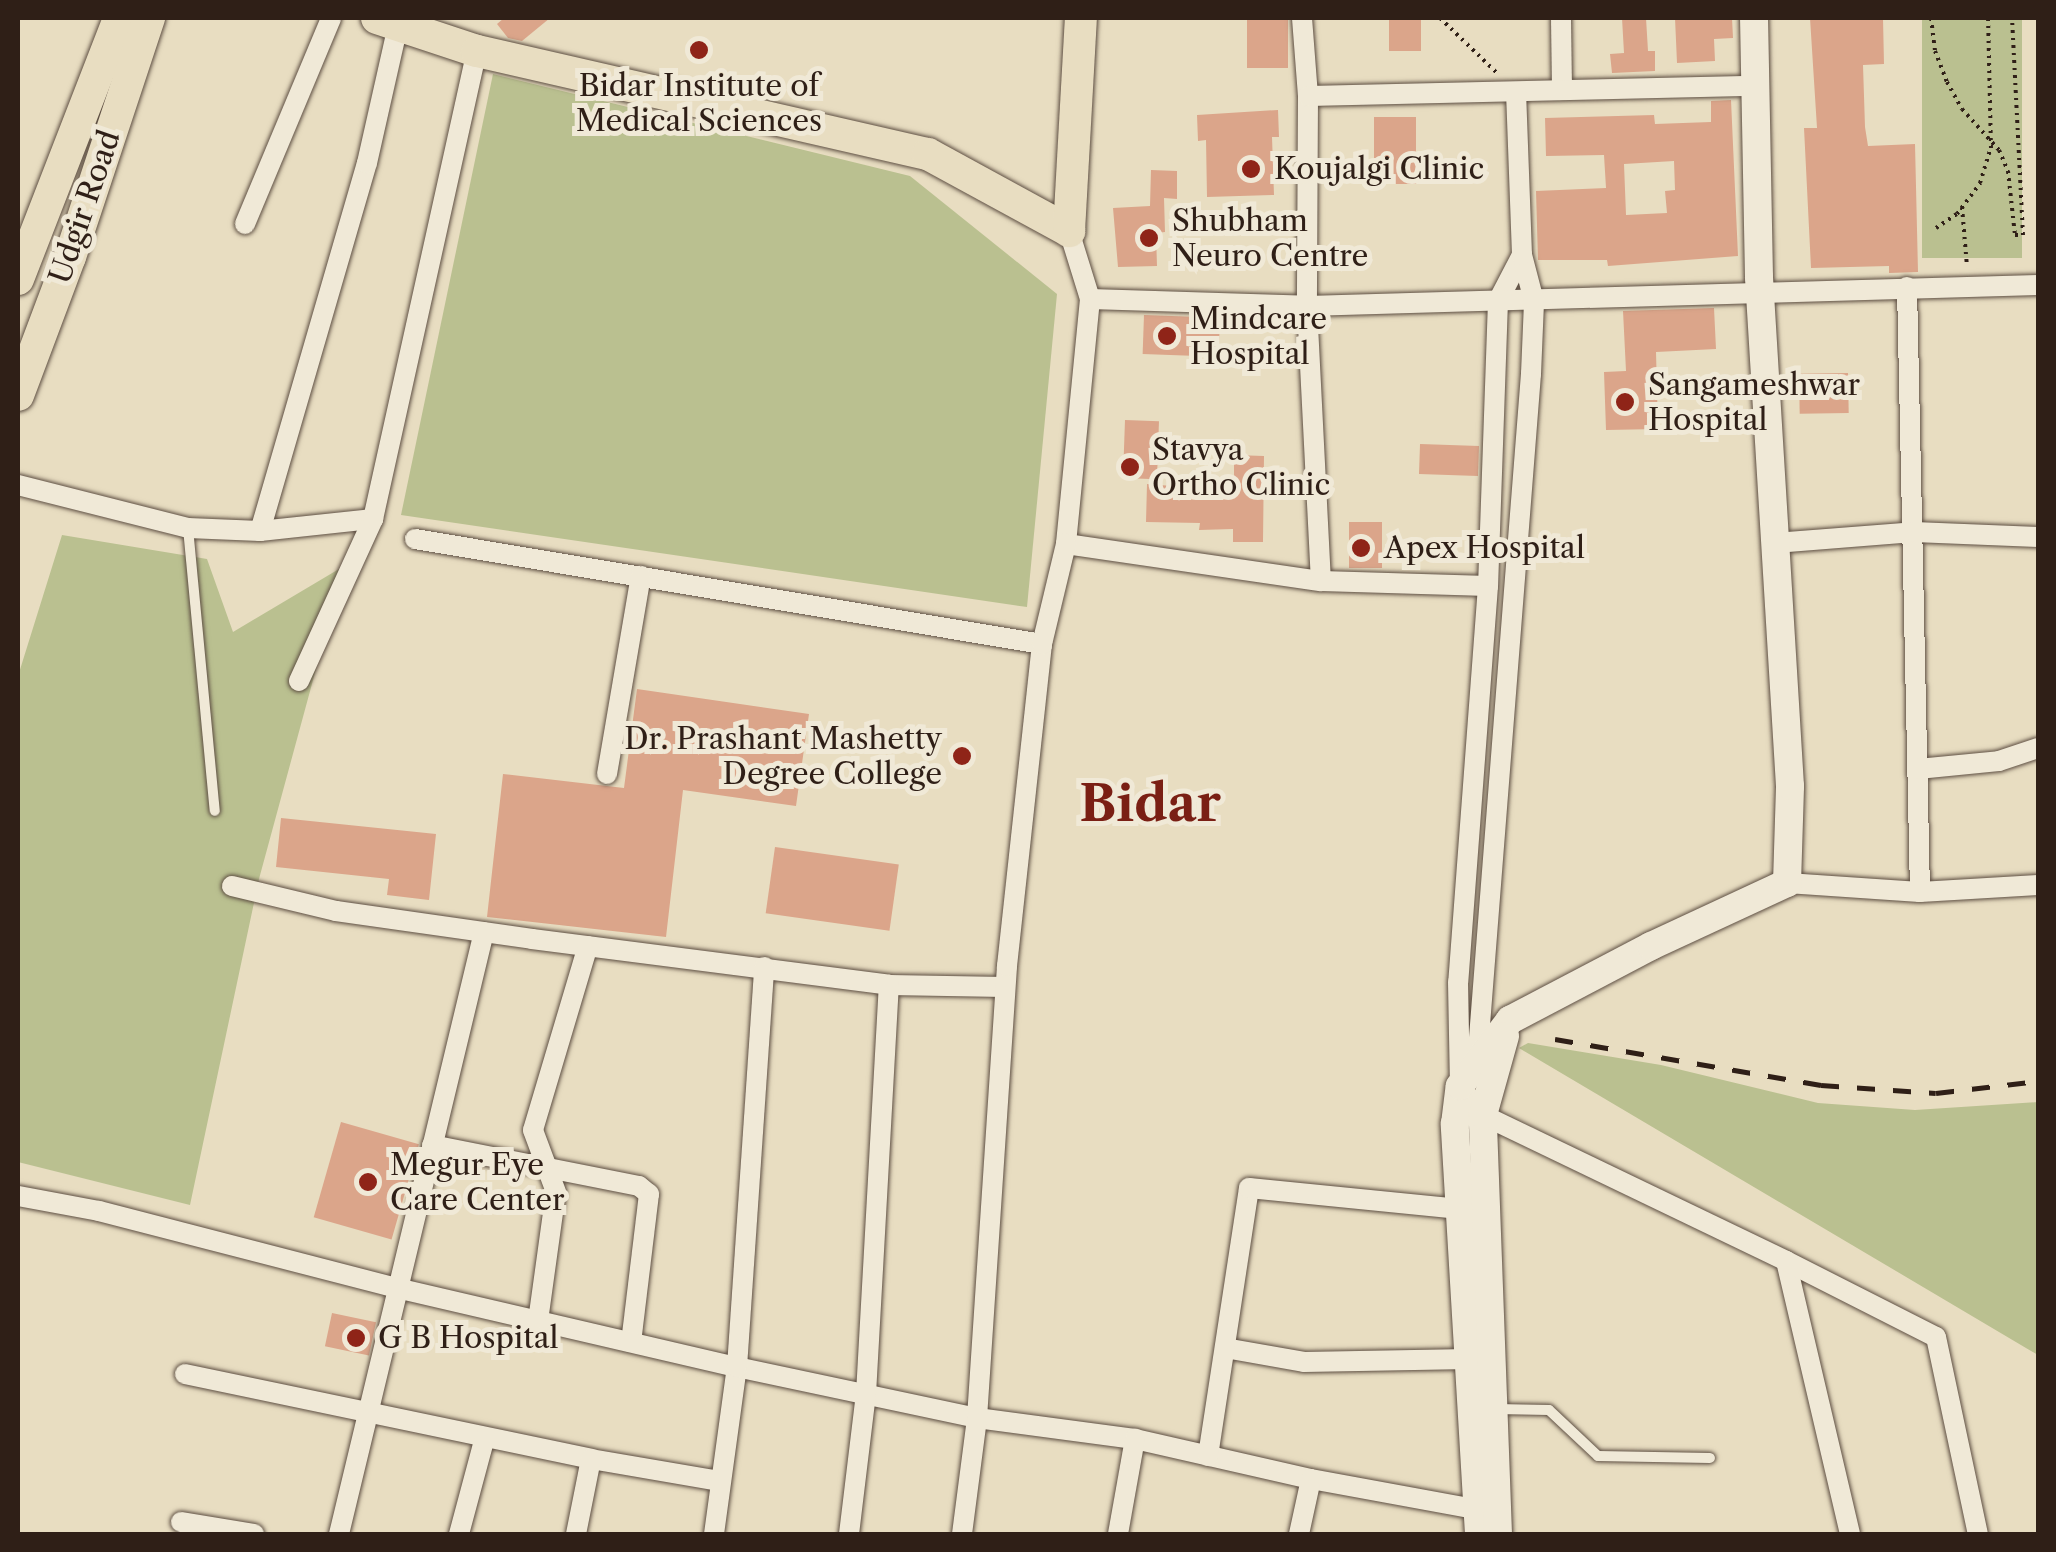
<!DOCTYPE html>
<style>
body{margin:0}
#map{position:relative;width:2056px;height:1552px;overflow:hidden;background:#e8ddc1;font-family:"Libre Caslon Text",serif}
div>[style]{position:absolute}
.green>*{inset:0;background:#bac090;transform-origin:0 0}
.building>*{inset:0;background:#dba58a;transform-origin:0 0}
.path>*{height:4px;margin-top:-2px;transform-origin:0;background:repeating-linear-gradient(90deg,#2f1f17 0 2.5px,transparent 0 7.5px)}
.roads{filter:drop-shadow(0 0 2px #5d4e42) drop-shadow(0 0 2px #5d4e42)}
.service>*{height:10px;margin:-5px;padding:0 5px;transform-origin:5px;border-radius:5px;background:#f0e9d7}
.minor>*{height:20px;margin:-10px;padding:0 10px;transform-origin:10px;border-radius:10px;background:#f0e9d7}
.secondary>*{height:28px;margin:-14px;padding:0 14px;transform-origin:14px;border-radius:14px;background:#f0e9d7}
.trunk>*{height:32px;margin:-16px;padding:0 16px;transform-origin:16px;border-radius:16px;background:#e8ddc1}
.rail>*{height:5px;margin-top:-2.5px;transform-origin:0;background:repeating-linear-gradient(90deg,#2f1f17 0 18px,transparent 0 36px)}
.dots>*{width:28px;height:28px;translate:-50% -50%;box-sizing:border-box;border:5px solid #f0e9d7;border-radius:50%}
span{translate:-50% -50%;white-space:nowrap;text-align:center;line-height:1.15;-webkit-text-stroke:10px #f0e9d7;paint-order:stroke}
.poi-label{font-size:30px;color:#2f1f17}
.left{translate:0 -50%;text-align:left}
.right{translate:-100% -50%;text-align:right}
.street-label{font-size:30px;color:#2f1f17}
.town-label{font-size:50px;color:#7a1f14;font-weight:700}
.frame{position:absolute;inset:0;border:20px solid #2f1f17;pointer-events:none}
</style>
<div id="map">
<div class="green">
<div style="left:1922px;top:18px;width:100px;height:240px"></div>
<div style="clip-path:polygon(493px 74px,910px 176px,1057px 294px,1027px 607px,401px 515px)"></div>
<div style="clip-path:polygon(62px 535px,207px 559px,233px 632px,344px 566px,259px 879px,190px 1205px,18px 1162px,18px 676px)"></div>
<div style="clip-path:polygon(1528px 1043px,1661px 1065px,1818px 1103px,1915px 1110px,2038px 1102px,2038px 1355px,1519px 1048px)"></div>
</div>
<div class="building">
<div style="clip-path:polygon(504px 18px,550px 18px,522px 41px,508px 38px,497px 24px)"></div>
<div style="left:1247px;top:18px;width:41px;height:50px"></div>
<div style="left:1389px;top:18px;width:32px;height:33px"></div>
<div style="clip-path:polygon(1622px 18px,1646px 18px,1648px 51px,1655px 51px,1655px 71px,1612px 73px,1610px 54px,1624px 53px)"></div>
<div style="clip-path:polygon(1675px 18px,1732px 18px,1733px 38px,1714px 39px,1715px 61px,1677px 63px)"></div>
<div style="clip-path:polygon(1810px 18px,1883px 18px,1884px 64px,1863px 65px,1865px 127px,1868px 146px,1915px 144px,1918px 272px,1889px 273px,1889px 266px,1811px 268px,1804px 128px,1817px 128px)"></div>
<div style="clip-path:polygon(evenodd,1731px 100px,1738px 256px,1608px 266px,1607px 260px,1538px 260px,1536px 191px,1606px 188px,1604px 155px,1546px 156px,1545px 118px,1654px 115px,1655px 124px,1711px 122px,1711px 101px,1731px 100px,1674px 161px,1675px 190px,1665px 191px,1667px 213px,1626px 215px,1624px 164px,1674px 161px)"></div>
<div style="clip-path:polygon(1278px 110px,1279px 137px,1272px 137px,1274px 195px,1207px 197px,1206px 140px,1198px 141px,1197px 115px)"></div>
<div style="left:1374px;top:117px;width:42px;height:67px"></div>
<div style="clip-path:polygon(1151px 170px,1177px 171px,1177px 199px,1164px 198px,1165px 232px,1156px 233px,1157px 266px,1118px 267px,1113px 208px,1150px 206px)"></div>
<div style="clip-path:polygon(1714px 308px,1716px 349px,1656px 352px,1658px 429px,1606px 430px,1604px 372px,1626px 371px,1623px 311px)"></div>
<div style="left:1144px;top:315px;width:76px;height:39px;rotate:2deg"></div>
<div style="left:1848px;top:373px;width:40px;height:49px;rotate:89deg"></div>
<div style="left:1125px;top:420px;width:34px;height:58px;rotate:2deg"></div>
<div style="left:1479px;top:446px;width:30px;height:59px;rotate:92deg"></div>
<div style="clip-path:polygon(1234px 455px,1264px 456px,1263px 542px,1233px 542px,1233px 529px,1199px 530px,1200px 523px,1146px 522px,1147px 484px,1198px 488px,1234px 485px)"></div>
<div style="left:1349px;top:522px;width:33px;height:46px"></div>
<div style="clip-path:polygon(637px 689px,809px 714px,796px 806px,683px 790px,666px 937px,487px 917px,503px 774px,624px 788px)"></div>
<div style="clip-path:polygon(281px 818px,436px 834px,429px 900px,387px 895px,389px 879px,276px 867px)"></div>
<div style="left:775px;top:847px;width:125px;height:67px;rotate:8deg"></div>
<div style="left:341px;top:1122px;width:81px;height:99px;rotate:16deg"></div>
<div style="left:332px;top:1313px;width:45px;height:34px;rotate:12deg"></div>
</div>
<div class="path">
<div style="left:1440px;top:18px;width:79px;rotate:44deg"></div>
<div style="left:1931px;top:18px;width:33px;rotate:83deg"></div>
<div style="left:1935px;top:51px;width:33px;rotate:69deg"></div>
<div style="left:1947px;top:82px;width:31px;rotate:61deg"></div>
<div style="left:1962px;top:109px;width:55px;rotate:47.9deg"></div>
<div style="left:1999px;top:150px;width:23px;rotate:67deg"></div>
<div style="left:2008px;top:171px;width:64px;rotate:83.8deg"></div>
<div style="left:2015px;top:235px;width:8px"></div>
<div style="left:2023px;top:235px;width:217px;rotate:-92.9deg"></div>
<div style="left:1962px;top:207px;width:59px;rotate:85.2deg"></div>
<div style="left:1936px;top:228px;width:25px;rotate:-34deg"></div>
<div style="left:1957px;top:214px;width:39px;rotate:-53deg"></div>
<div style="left:1980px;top:183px;width:37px;rotate:-73deg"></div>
<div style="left:1991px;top:148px;width:130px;rotate:-91.3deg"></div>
</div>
<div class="roads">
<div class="service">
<div style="left:188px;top:528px;width:284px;rotate:84.6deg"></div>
<div style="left:1496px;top:1409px;width:53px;rotate:1.1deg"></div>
<div style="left:1549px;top:1410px;width:67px;rotate:43.2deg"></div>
<div style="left:1598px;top:1456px;width:112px;rotate:1deg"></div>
</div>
<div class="minor">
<div style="left:1302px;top:18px;width:78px;rotate:85.6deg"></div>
<div style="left:1308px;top:96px;width:210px;rotate:90.3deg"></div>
<div style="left:1307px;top:306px;width:275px;rotate:87.1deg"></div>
<div style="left:1561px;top:18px;width:72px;rotate:89.2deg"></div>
<div style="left:1308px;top:96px;width:448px;rotate:-1.3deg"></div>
<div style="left:245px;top:224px;width:223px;rotate:-67.3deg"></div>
<div style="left:1069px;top:231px;width:71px;rotate:72.8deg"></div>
<div style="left:1090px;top:299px;width:246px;rotate:95.6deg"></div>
<div style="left:1066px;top:544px;width:258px;rotate:8.3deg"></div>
<div style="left:1321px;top:581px;width:167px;rotate:1.7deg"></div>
<div style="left:1522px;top:255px;width:52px;rotate:117.6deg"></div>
<div style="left:1498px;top:301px;width:285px;rotate:92deg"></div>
<div style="left:1488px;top:586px;width:397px;rotate:94.3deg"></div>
<div style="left:1458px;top:982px;width:104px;rotate:88.9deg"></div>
<div style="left:1460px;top:1086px;width:37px;rotate:52deg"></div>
<div style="left:1483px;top:1115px;width:336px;rotate:25.7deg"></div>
<div style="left:1786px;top:1261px;width:280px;rotate:76.8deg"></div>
<div style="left:1907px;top:287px;width:605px;rotate:88.77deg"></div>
<div style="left:1090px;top:299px;width:217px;rotate:1.8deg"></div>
<div style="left:1307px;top:306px;width:731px;rotate:-1.65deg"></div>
<div style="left:18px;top:485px;width:175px;rotate:14.2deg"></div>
<div style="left:188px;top:528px;width:72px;rotate:2.4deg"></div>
<div style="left:260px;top:531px;width:114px;rotate:-6.1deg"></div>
<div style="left:260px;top:531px;width:383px;rotate:-73.8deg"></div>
<div style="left:367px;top:163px;width:141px;rotate:-77.3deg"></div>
<div style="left:415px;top:539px;width:636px;rotate:9.51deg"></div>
<div style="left:1775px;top:543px;width:139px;rotate:-4.5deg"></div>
<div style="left:1914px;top:532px;width:124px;rotate:2.3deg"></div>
<div style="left:299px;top:681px;width:178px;rotate:-65.4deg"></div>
<div style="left:373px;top:519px;width:479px;rotate:-77.5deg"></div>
<div style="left:1918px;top:769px;width:81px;rotate:-5.6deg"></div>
<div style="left:1999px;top:761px;width:41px;rotate:-18.4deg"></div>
<div style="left:607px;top:774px;width:201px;rotate:-80.3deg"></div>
<div style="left:1787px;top:883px;width:133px;rotate:3.9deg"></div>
<div style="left:1920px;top:892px;width:118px;rotate:-3.4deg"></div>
<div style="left:232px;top:886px;width:107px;rotate:13.5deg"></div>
<div style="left:336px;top:911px;width:198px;rotate:8.1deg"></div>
<div style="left:532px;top:939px;width:360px;rotate:7.3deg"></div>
<div style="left:889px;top:985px;width:116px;rotate:1deg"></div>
<div style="left:1477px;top:1063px;width:691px;rotate:-85.52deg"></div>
<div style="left:1531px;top:374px;width:73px;rotate:-87.6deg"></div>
<div style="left:1534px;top:301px;width:48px;rotate:-104.6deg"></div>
<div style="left:1522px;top:255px;width:163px;rotate:-92.1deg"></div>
<div style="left:432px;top:1145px;width:211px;rotate:11.2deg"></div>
<div style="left:639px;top:1186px;width:13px;rotate:39deg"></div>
<div style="left:649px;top:1194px;width:149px;rotate:96.9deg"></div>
<div style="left:18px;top:1196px;width:82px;rotate:10.5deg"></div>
<div style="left:99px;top:1211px;width:312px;rotate:14.5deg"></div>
<div style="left:401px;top:1289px;width:345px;rotate:13.1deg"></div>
<div style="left:737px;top:1367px;width:245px;rotate:12deg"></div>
<div style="left:977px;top:1418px;width:159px;rotate:7.6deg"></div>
<div style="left:1135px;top:1439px;width:180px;rotate:12.8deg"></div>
<div style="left:1311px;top:1479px;width:183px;rotate:10.4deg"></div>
<div style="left:1786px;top:1261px;width:168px;rotate:26.9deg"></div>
<div style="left:1936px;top:1337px;width:201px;rotate:78deg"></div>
<div style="left:538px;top:1321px;width:130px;rotate:-82.1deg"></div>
<div style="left:556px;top:1192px;width:66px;rotate:-110.4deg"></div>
<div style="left:533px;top:1130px;width:192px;rotate:-73.4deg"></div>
<div style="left:1225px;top:1348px;width:80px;rotate:10deg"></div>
<div style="left:1304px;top:1362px;width:165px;rotate:-1deg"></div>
<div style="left:185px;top:1374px;width:415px;rotate:11.8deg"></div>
<div style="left:591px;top:1459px;width:131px;rotate:9.7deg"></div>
<div style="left:1208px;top:1456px;width:271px;rotate:-81.3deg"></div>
<div style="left:1249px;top:1188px;width:212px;rotate:5.7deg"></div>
<div style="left:181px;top:1522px;width:74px;rotate:9.3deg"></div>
<div style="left:339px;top:1534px;width:619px;rotate:-76.46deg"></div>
<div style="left:459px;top:1534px;width:100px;rotate:-75deg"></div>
<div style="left:576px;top:1534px;width:76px;rotate:-78.7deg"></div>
<div style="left:714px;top:1534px;width:169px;rotate:-82.2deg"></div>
<div style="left:737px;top:1367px;width:401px;rotate:-86.1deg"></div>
<div style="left:849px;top:1534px;width:141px;rotate:-83.1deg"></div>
<div style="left:866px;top:1394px;width:410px;rotate:-86.8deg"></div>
<div style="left:962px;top:1534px;width:117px;rotate:-82.6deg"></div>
<div style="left:977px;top:1418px;width:453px;rotate:-86.2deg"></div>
<div style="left:1007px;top:966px;width:324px;rotate:-83.8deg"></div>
<div style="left:1042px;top:644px;width:103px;rotate:-76.5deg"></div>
<div style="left:1118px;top:1534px;width:97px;rotate:-79.9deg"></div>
<div style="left:1299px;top:1534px;width:56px;rotate:-77.7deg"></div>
</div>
<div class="secondary">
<div style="left:1479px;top:1534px;width:411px;rotate:-93.4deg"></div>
<div style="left:1455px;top:1124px;width:38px;rotate:-83deg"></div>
<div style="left:1460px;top:1086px;width:83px;rotate:-52.9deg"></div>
<div style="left:1510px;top:1020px;width:159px;rotate:-27.7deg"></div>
<div style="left:1651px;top:946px;width:150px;rotate:-24.9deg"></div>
<div style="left:1787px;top:883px;width:97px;rotate:-88.2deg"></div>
<div style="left:1790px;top:786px;width:510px;rotate:-93.49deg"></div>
<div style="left:1759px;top:277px;width:259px;rotate:-91.1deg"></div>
<div style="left:1498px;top:1534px;width:419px;rotate:-92.1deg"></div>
<div style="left:1483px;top:1115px;width:82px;rotate:-74.4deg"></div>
</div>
<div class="trunk">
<div style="left:377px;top:18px;width:105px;rotate:18.3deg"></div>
<div style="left:477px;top:51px;width:463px;rotate:12.9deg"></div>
<div style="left:928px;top:154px;width:161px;rotate:28.6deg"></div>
<div style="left:1069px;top:231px;width:213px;rotate:-86.8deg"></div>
<div style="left:18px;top:279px;width:280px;rotate:-68.8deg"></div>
<div style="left:18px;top:395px;width:147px;rotate:-69.4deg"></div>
<div style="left:70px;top:257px;width:252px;rotate:-71.7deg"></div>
</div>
</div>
<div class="rail">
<div style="left:1555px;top:1039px;width:270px;rotate:9.8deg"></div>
<div style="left:1821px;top:1085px;width:115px;rotate:4deg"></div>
<div style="left:1936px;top:1093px;width:103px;rotate:-6.7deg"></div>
</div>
<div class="dots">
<div style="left:699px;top:50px;background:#8f2418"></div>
<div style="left:1251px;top:169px;background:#8f2418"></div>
<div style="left:1149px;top:238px;background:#8f2418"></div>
<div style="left:1167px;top:336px;background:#8f2418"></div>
<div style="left:1625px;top:402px;background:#8f2418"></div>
<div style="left:1130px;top:467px;background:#8f2418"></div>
<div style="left:1361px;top:548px;background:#8f2418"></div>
<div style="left:962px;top:756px;background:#8f2418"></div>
<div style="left:368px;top:1182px;background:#8f2418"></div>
<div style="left:356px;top:1338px;background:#8f2418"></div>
</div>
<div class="poi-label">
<span style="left:699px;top:103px">Bidar Institute of<br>Medical Sciences</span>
<span class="left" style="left:1274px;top:169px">Koujalgi Clinic</span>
<span class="left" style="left:1172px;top:238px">Shubham<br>Neuro Centre</span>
<span class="left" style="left:1190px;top:336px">Mindcare<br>Hospital</span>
<span class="left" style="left:1648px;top:402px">Sangameshwar<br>Hospital</span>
<span class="left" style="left:1152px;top:467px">Stavya<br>Ortho Clinic</span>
<span class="left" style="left:1384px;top:548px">Apex Hospital</span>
<span class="right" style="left:942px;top:756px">Dr. Prashant Mashetty<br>Degree College</span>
<span class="left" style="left:390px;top:1182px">Megur Eye<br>Care Center</span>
<span class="left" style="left:378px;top:1338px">G B Hospital</span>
</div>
<div class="street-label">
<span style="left:85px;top:207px;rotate:-71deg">Udgir Road</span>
</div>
<div class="town-label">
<span style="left:1150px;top:804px">Bidar</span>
</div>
<div class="frame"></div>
</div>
